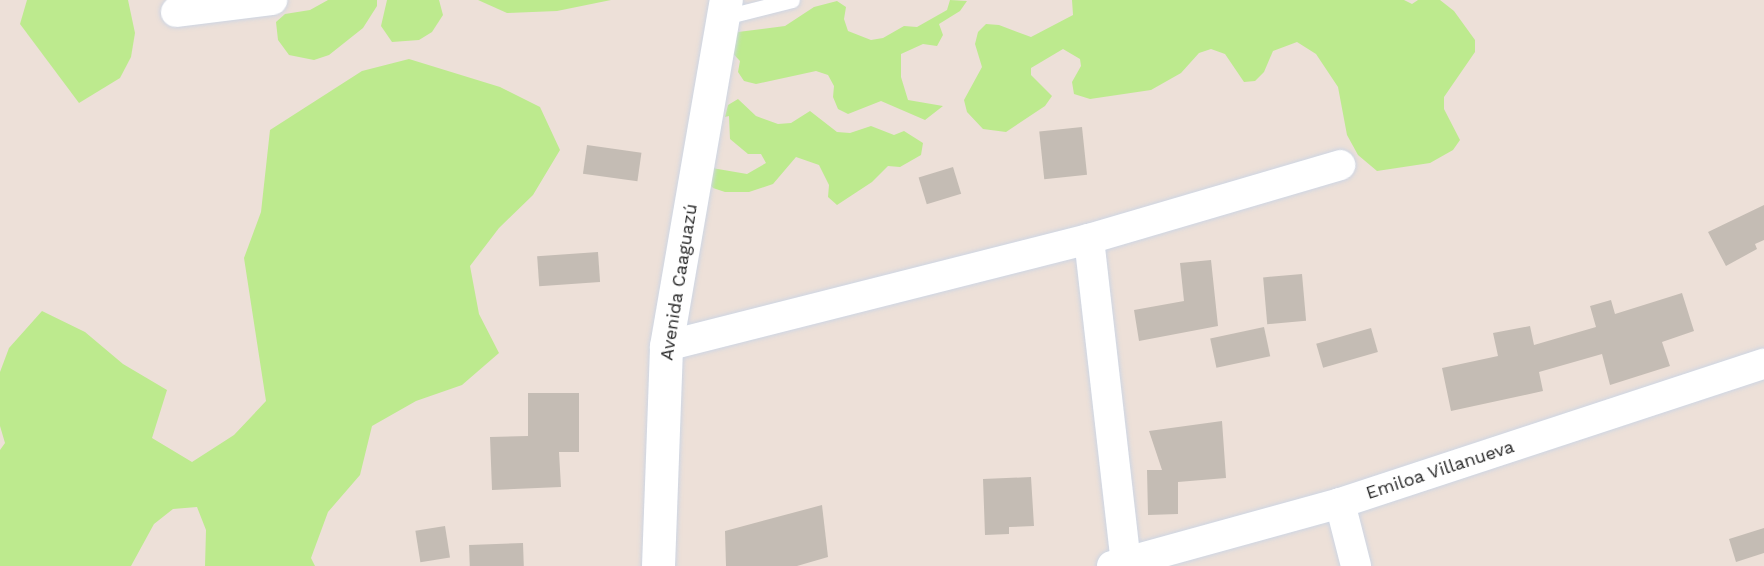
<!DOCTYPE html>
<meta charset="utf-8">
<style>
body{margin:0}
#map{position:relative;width:1764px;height:566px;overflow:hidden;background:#ede0d8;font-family:"Work Sans",sans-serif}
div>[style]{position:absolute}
.green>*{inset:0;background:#bdea8e}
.building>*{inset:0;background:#c4bcb4;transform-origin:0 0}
.roads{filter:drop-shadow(0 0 2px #cdd5e3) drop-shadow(0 0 2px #cdd5e3)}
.service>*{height:15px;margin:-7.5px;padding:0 7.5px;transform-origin:7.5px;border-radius:7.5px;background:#fff}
.minor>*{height:30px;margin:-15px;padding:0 15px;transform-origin:15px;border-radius:15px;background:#fff}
.tertiary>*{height:33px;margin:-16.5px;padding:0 16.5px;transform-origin:16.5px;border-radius:16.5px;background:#fff}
span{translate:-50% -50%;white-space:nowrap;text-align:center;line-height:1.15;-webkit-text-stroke:4.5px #fff;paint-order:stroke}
.street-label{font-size:18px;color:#282828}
</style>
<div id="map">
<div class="green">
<div style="clip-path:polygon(27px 0,128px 0,135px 33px,131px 57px,120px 78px,79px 103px,20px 24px)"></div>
<div style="clip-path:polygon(328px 0,377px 0,377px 6px,363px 28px,329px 55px,314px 60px,289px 55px,278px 40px,276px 22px,285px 14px,310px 10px)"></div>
<div style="clip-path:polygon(387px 0,439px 0,443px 15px,432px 32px,419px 40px,392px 42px,381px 26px)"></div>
<div style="clip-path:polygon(478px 0,611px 0,557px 11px,507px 13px)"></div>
<div style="clip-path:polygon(950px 0,967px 1px,960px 11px,939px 24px,943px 35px,937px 46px,923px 44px,901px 54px,901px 77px,908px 100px,943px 106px,925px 120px,881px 101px,848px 114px,838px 109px,833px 97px,834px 86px,828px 75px,816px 71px,756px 84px,744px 81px,738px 72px,740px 61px,724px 44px,738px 32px,785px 26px,814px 7px,837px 1px,846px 7px,844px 19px,848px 31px,871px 40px,883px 38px,904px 26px,917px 27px,947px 10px)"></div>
<div style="clip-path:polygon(1072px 0,1404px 0,1412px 4px,1418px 0,1440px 0,1454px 11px,1475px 40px,1475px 52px,1444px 97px,1444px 109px,1460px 140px,1453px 150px,1430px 163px,1377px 171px,1358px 155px,1347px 135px,1338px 87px,1316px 54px,1297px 42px,1273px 51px,1264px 72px,1255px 81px,1244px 82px,1225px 54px,1211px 49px,1199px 53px,1181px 73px,1151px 90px,1090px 99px,1074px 94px,1072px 82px,1081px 66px,1080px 59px,1063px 49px,1031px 68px,1031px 75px,1052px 96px,1045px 106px,1006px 132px,983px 129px,967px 112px,964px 100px,982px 67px,975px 44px,978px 32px,986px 24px,999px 25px,1031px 37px,1073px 15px)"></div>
<div style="clip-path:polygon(409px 59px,500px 87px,540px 107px,560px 150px,533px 195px,499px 228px,470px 266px,479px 314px,499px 353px,462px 385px,416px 401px,372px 426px,360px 475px,328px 512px,311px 558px,315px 566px,205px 566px,206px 530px,197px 507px,173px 509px,154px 524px,131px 566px,0 566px,0 450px,5px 443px,0 426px,0 372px,9px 348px,42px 311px,85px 332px,123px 364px,167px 390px,152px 438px,192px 462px,234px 435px,266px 401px,244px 258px,261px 212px,270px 130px,362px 71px)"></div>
<div style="clip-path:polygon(738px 99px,756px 116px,778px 124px,791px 123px,810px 111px,837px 132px,850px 133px,871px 126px,894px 135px,904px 131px,923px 143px,921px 155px,900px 167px,888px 166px,872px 182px,837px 205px,828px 197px,829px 185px,819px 165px,796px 157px,773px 184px,749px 192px,725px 192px,713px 188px,706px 179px,712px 168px,747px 174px,766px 163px,761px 154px,748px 154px,730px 139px,729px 116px,725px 117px,728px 105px)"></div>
</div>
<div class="building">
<div style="left:1082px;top:127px;width:48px;height:43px;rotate:84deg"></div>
<div style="left:587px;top:145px;width:55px;height:29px;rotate:8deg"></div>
<div style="left:953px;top:167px;width:28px;height:36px;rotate:73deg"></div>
<div style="clip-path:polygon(1764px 205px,1764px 240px,1755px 244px,1757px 249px,1726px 266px,1708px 232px)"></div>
<div style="left:598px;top:252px;width:30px;height:61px;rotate:86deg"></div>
<div style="clip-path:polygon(1211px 260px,1218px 326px,1139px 341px,1134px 310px,1184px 301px,1180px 263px)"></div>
<div style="left:1302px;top:274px;width:47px;height:39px;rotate:85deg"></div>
<div style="clip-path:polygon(1682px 293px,1694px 331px,1662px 342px,1670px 366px,1610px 385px,1602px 354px,1539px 372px,1543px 391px,1451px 411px,1442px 368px,1498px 356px,1493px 333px,1530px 326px,1534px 345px,1596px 327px,1590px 306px,1611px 300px,1615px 314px)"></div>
<div style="left:1264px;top:327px;width:30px;height:55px;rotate:78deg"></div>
<div style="left:1371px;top:328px;width:25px;height:57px;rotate:74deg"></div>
<div style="clip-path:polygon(528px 393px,579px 393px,579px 452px,559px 452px,561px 487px,492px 490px,490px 437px,528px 436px)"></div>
<div style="clip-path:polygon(1222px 421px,1226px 478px,1178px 482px,1178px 514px,1148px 515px,1147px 470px,1162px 470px,1149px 431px)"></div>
<div style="clip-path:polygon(1031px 477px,1034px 526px,1009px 527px,1009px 534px,985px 535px,983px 479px)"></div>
<div style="clip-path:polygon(822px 505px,828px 557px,797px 566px,726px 566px,725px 531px)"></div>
<div style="left:445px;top:526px;width:32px;height:30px;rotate:81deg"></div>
<div style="clip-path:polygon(1764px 528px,1764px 553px,1736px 562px,1729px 539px)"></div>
<div style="left:523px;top:543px;width:23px;height:54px;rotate:88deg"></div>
</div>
<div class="roads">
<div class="service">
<div style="left:725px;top:17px;width:69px;rotate:-14.2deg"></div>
</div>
<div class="minor">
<div style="left:176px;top:12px;width:97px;rotate:-7.1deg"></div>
<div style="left:1089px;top:239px;width:325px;rotate:83.5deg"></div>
<div style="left:666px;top:346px;width:436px;rotate:-14.2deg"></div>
<div style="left:1089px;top:239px;width:262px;rotate:-16.4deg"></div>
<div style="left:1340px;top:503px;width:65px;rotate:75.7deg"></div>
<div style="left:1112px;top:566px;width:237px;rotate:-15.4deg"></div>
<div style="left:1340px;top:503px;width:446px;rotate:-18.2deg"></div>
</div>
<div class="tertiary">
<div style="left:658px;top:566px;width:220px;rotate:-87.9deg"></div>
<div style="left:666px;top:346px;width:351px;rotate:-80.2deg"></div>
</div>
</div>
<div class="street-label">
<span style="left:679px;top:282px;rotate:-81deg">Avenida Caaguazú</span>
<span style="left:1440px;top:470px;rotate:-18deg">Emiloa Villanueva</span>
</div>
</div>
